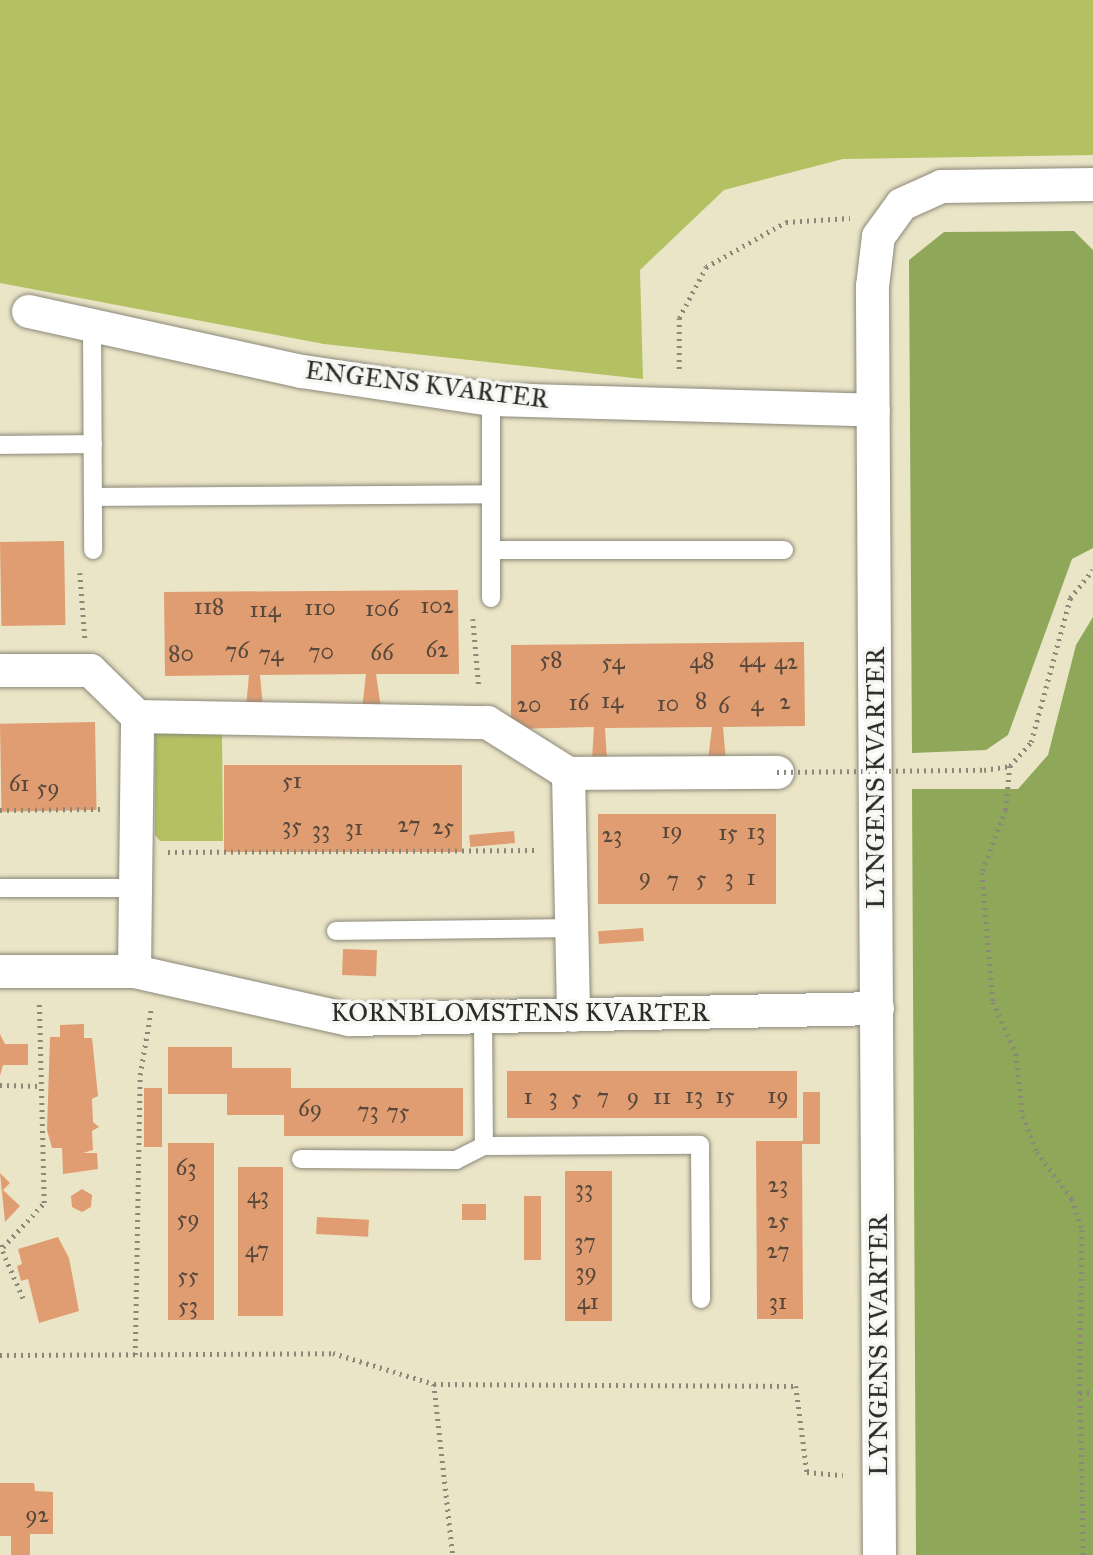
<!DOCTYPE html>
<style>
body{margin:0}
#map{position:relative;width:1093px;height:1555px;overflow:hidden;background:#ebe5c7;font-family:"IM FELL Great Primer",serif}
div>[style]{position:absolute}
.green>*{inset:0;background:#b3c163}
.forest>*{inset:0;background:#8ea759}
.building>*{inset:0;background:#e09d71;transform-origin:0 0}
.path>*{height:4.5px;margin-top:-2.25px;transform-origin:0;background:repeating-linear-gradient(90deg,#8b8879 0 2px,transparent 0 7px)}
.roads{filter:drop-shadow(0 0 2px #8b8879) drop-shadow(0 0 2px #8b8879)}
.lane>*{height:18px;margin:-9px;padding:0 9px;transform-origin:9px;border-radius:9px;background:#fff}
.street>*{height:33px;margin:-16.5px;padding:0 16.5px;transform-origin:16.5px;border-radius:16.5px;background:#fff}
.path-bridge>*{height:4.5px;margin-top:-2.25px;transform-origin:0;background:repeating-linear-gradient(90deg,#8b8879 0 2px,transparent 0 7px)}
span{translate:-50% -50%;white-space:nowrap;text-align:center;line-height:1.15;-webkit-text-stroke:7px #f6f6f2;paint-order:stroke}
.number-label{font-size:23px;color:#58483c}
.number-label span{-webkit-text-stroke-width:0}
.street-label{font-size:26px;color:#2b2b2b}
</style>
<div id="map">
<div class="green">
<div style="clip-path:polygon(0 0,1093px 0,1093px 155px,843px 159px,724px 190px,640px 270px,643px 379px,324px 344px,0 283px)"></div>
<div style="clip-path:polygon(222px 731px,223px 841px,160px 841px,155px 835px,155px 732px)"></div>
</div>
<div class="forest">
<div style="clip-path:polygon(1074px 231px,1093px 250px,1093px 548px,1072px 559px,1008px 735px,986px 750px,912px 753px,909px 260px,944px 232px)"></div>
<div style="clip-path:polygon(1093px 617px,1093px 1555px,916px 1555px,912px 789px,1018px 789px,1048px 755px,1076px 645px)"></div>
</div>
<div class="building">
<div style="left:64px;top:541px;width:84px;height:64px;rotate:89deg"></div>
<div style="clip-path:polygon(458px 590px,459px 674px,376px 674px,381px 708px,362px 709px,366px 674px,260px 675px,263px 707px,246px 707px,249px 675px,165px 676px,164px 592px)"></div>
<div style="clip-path:polygon(804px 642px,805px 726px,723px 727px,726px 761px,708px 760px,712px 727px,605px 728px,607px 759px,592px 759px,594px 727px,511px 729px,511px 645px)"></div>
<div style="left:95px;top:722px;width:88px;height:95px;rotate:89deg"></div>
<div style="left:462px;top:765px;width:87px;height:238px;rotate:90deg"></div>
<div style="left:776px;top:814px;width:90px;height:178px;rotate:90deg"></div>
<div style="left:514px;top:831px;width:12px;height:45px;rotate:85deg"></div>
<div style="left:643px;top:928px;width:13px;height:45px;rotate:86deg"></div>
<div style="left:343px;top:949px;width:34px;height:26px;rotate:2deg"></div>
<div style="clip-path:polygon(84px 1024px,84px 1038px,92px 1038px,98px 1096px,92px 1099px,93px 1122px,99px 1127px,92px 1131px,93px 1150px,83px 1153px,97px 1153px,98px 1169px,63px 1174px,62px 1148px,52px 1148px,47px 1130px,50px 1037px,60px 1037px,60px 1025px)"></div>
<div style="clip-path:polygon(0 1034px,5px 1044px,28px 1044px,28px 1065px,3px 1065px,0 1076px)"></div>
<div style="clip-path:polygon(168px 1047px,232px 1047px,232px 1068px,291px 1068px,291px 1088px,463px 1088px,463px 1136px,284px 1136px,284px 1115px,227px 1115px,227px 1094px,168px 1094px)"></div>
<div style="left:797px;top:1071px;width:47px;height:290px;rotate:90deg"></div>
<div style="left:144px;top:1088px;width:18px;height:59px"></div>
<div style="clip-path:polygon(803px 1092px,820px 1092px,820px 1144px,802px 1144px,803px 1319px,757px 1319px,756px 1141px,803px 1141px)"></div>
<div style="left:168px;top:1143px;width:46px;height:177px"></div>
<div style="left:238px;top:1167px;width:45px;height:149px"></div>
<div style="left:565px;top:1171px;width:47px;height:150px"></div>
<div style="clip-path:polygon(0 1173px,10px 1183px,3px 1190px,20px 1206px,5px 1222px)"></div>
<div style="clip-path:polygon(82px 1189px,92px 1195px,91px 1207px,82px 1212px,72px 1207px,71px 1196px)"></div>
<div style="left:524px;top:1196px;width:17px;height:64px"></div>
<div style="left:462px;top:1204px;width:24px;height:16px"></div>
<div style="left:317px;top:1217px;width:52px;height:17px;rotate:3deg"></div>
<div style="clip-path:polygon(58px 1237px,69px 1258px,79px 1311px,39px 1323px,28px 1279px,21px 1281px,17px 1266px,22px 1264px,18px 1249px)"></div>
<div style="clip-path:polygon(0 1483px,34px 1483px,35px 1491px,53px 1492px,53px 1534px,30px 1534px,30px 1555px,11px 1555px,11px 1536px,0 1536px)"></div>
</div>
<div class="path">
<div style="left:679px;top:369px;width:51px;rotate:-90deg"></div>
<div style="left:679px;top:318px;width:58px;rotate:-62.1deg"></div>
<div style="left:706px;top:267px;width:92px;rotate:-29.4deg"></div>
<div style="left:786px;top:222px;width:64px;rotate:-3.6deg"></div>
<div style="left:80px;top:573px;width:65px;rotate:85.6deg"></div>
<div style="left:473px;top:619px;width:68px;rotate:85deg"></div>
<div style="left:1010px;top:766px;width:44px;rotate:95.2deg"></div>
<div style="left:1006px;top:810px;width:67px;rotate:110.9deg"></div>
<div style="left:982px;top:873px;width:129px;rotate:85.1deg"></div>
<div style="left:993px;top:1002px;width:57px;rotate:66.1deg"></div>
<div style="left:1016px;top:1054px;width:62px;rotate:83.6deg"></div>
<div style="left:1023px;top:1116px;width:39px;rotate:69deg"></div>
<div style="left:1037px;top:1152px;width:59px;rotate:53.3deg"></div>
<div style="left:1072px;top:1199px;width:33px;rotate:72deg"></div>
<div style="left:1082px;top:1230px;width:163px;rotate:90.7deg"></div>
<div style="left:984px;top:770px;width:26px;rotate:-9deg"></div>
<div style="left:1010px;top:766px;width:32px;rotate:-49deg"></div>
<div style="left:1031px;top:742px;width:149px;rotate:-74.8deg"></div>
<div style="left:1070px;top:598px;width:36px;rotate:-51deg"></div>
<div style="left:0;top:810px;width:100px;rotate:-0.6deg"></div>
<div style="left:168px;top:852px;width:366px;rotate:-0.3deg"></div>
<div style="left:0;top:1085px;width:41px;rotate:1.4deg"></div>
<div style="left:0;top:1245px;width:60px;rotate:66.4deg"></div>
<div style="left:3px;top:1247px;width:60px;rotate:-47deg"></div>
<div style="left:44px;top:1203px;width:199px;rotate:-91.4deg"></div>
<div style="left:0;top:1355px;width:333px;rotate:-0.3deg"></div>
<div style="left:333px;top:1353px;width:106px;rotate:17.1deg"></div>
<div style="left:434px;top:1384px;width:362px;rotate:0.3deg"></div>
<div style="left:796px;top:1386px;width:87px;rotate:82.7deg"></div>
<div style="left:807px;top:1472px;width:36px;rotate:5deg"></div>
<div style="left:135px;top:1355px;width:280px;rotate:-89deg"></div>
<div style="left:140px;top:1075px;width:66px;rotate:-80.4deg"></div>
<div style="left:434px;top:1384px;width:172px;rotate:83.7deg"></div>
<div style="left:1083px;top:1555px;width:162px;rotate:-91.1deg"></div>
<div style="left:1080px;top:1393px;width:13px;rotate:-4deg"></div>
</div>
<div class="roads">
<div class="lane">
<div style="left:92px;top:325px;width:225px;rotate:89.7deg"></div>
<div style="left:491px;top:399px;width:199px;rotate:90deg"></div>
<div style="left:0;top:445px;width:93px;rotate:-0.6deg"></div>
<div style="left:93px;top:497px;width:398px;rotate:-0.4deg"></div>
<div style="left:491px;top:550px;width:293px"></div>
<div style="left:0;top:888px;width:135px"></div>
<div style="left:336px;top:931px;width:233px;rotate:-0.7deg"></div>
<div style="left:483px;top:1016px;width:130px;rotate:89.6deg"></div>
<div style="left:484px;top:1146px;width:216px;rotate:-0.3deg"></div>
<div style="left:700px;top:1145px;width:154px;rotate:89.6deg"></div>
<div style="left:301px;top:1159px;width:155px;rotate:0.4deg"></div>
<div style="left:456px;top:1160px;width:31px;rotate:-27deg"></div>
</div>
<div class="street">
<div style="left:28px;top:311px;width:280px;rotate:12.4deg"></div>
<div style="left:302px;top:371px;width:191px;rotate:8.4deg"></div>
<div style="left:491px;top:399px;width:382px;rotate:1.6deg"></div>
<div style="left:0;top:670px;width:90px"></div>
<div style="left:90px;top:670px;width:66px;rotate:44.4deg"></div>
<div style="left:137px;top:716px;width:350px;rotate:1deg"></div>
<div style="left:487px;top:722px;width:96px;rotate:32.2deg"></div>
<div style="left:568px;top:773px;width:209px;rotate:-0.3deg"></div>
<div style="left:568px;top:773px;width:242px;rotate:88.8deg"></div>
<div style="left:0;top:971px;width:134px"></div>
<div style="left:134px;top:971px;width:220px;rotate:12.6deg"></div>
<div style="left:349px;top:1019px;width:528px;rotate:-1.19deg"></div>
<div style="left:134px;top:971px;width:255px;rotate:-89.3deg"></div>
<div style="left:879px;top:1555px;width:1269px;rotate:-90.32deg"></div>
<div style="left:872px;top:286px;width:50px;rotate:-83.2deg"></div>
<div style="left:878px;top:236px;width:39px;rotate:-54deg"></div>
<div style="left:901px;top:204px;width:44px;rotate:-24.2deg"></div>
<div style="left:941px;top:186px;width:152px;rotate:-0.8deg"></div>
</div>
</div>
<div class="path-bridge">
<div style="left:777px;top:772px;width:207px;rotate:-0.6deg"></div>
</div>
<div class="number-label">
<span style="left:437px;top:605px">102</span>
<span style="left:209px;top:606px">118</span>
<span style="left:320px;top:607px">110</span>
<span style="left:382px;top:608px">106</span>
<span style="left:265px;top:609px">114</span>
<span style="left:437px;top:649px">62</span>
<span style="left:237px;top:650px">76</span>
<span style="left:321px;top:651px">70</span>
<span style="left:382px;top:652px">66</span>
<span style="left:181px;top:653px">80</span>
<span style="left:271px;top:653px">74</span>
<span style="left:551px;top:659px">58</span>
<span style="left:752px;top:659px">44</span>
<span style="left:702px;top:660px">48</span>
<span style="left:613px;top:661px">54</span>
<span style="left:786px;top:661px">42</span>
<span style="left:612px;top:700px">14</span>
<span style="left:701px;top:700px">8</span>
<span style="left:785px;top:701px">2</span>
<span style="left:579px;top:702px">16</span>
<span style="left:668px;top:703px">10</span>
<span style="left:757px;top:703px">4</span>
<span style="left:529px;top:704px">20</span>
<span style="left:724px;top:705px">6</span>
<span style="left:292px;top:780px">51</span>
<span style="left:19px;top:783px">61</span>
<span style="left:48px;top:787px">59</span>
<span style="left:409px;top:824px">27</span>
<span style="left:292px;top:825px">35</span>
<span style="left:443px;top:826px">25</span>
<span style="left:354px;top:827px">31</span>
<span style="left:321px;top:829px">33</span>
<span style="left:672px;top:830px">19</span>
<span style="left:756px;top:831px">13</span>
<span style="left:728px;top:832px">15</span>
<span style="left:612px;top:834px">23</span>
<span style="left:645px;top:876px">9</span>
<span style="left:729px;top:877px">3</span>
<span style="left:751px;top:877px">1</span>
<span style="left:701px;top:878px">5</span>
<span style="left:673px;top:879px">7</span>
<span style="left:694px;top:1095px">13</span>
<span style="left:725px;top:1095px">15</span>
<span style="left:778px;top:1095px">19</span>
<span style="left:528px;top:1096px">1</span>
<span style="left:553px;top:1096px">3</span>
<span style="left:603px;top:1096px">7</span>
<span style="left:633px;top:1096px">9</span>
<span style="left:662px;top:1096px">11</span>
<span style="left:576px;top:1097px">5</span>
<span style="left:310px;top:1108px">69</span>
<span style="left:368px;top:1110px">73</span>
<span style="left:398px;top:1111px">75</span>
<span style="left:186px;top:1167px">63</span>
<span style="left:778px;top:1184px">23</span>
<span style="left:584px;top:1188px">33</span>
<span style="left:258px;top:1195px">43</span>
<span style="left:188px;top:1218px">59</span>
<span style="left:778px;top:1220px">25</span>
<span style="left:585px;top:1241px">37</span>
<span style="left:257px;top:1249px">47</span>
<span style="left:778px;top:1250px">27</span>
<span style="left:586px;top:1271px">39</span>
<span style="left:188px;top:1275px">55</span>
<span style="left:588px;top:1301px">41</span>
<span style="left:778px;top:1301px">31</span>
<span style="left:188px;top:1305px">53</span>
<span style="left:37px;top:1514px">92</span>
</div>
<div class="street-label">
<span style="left:427px;top:385px;rotate:7deg">ENGENS KVARTER</span>
<span style="left:876px;top:778px;rotate:-90deg">LYNGENS KVARTER</span>
<span style="left:520px;top:1013px">KORNBLOMSTENS KVARTER</span>
<span style="left:879px;top:1345px;rotate:-90deg">LYNGENS KVARTER</span>
</div>
</div>
